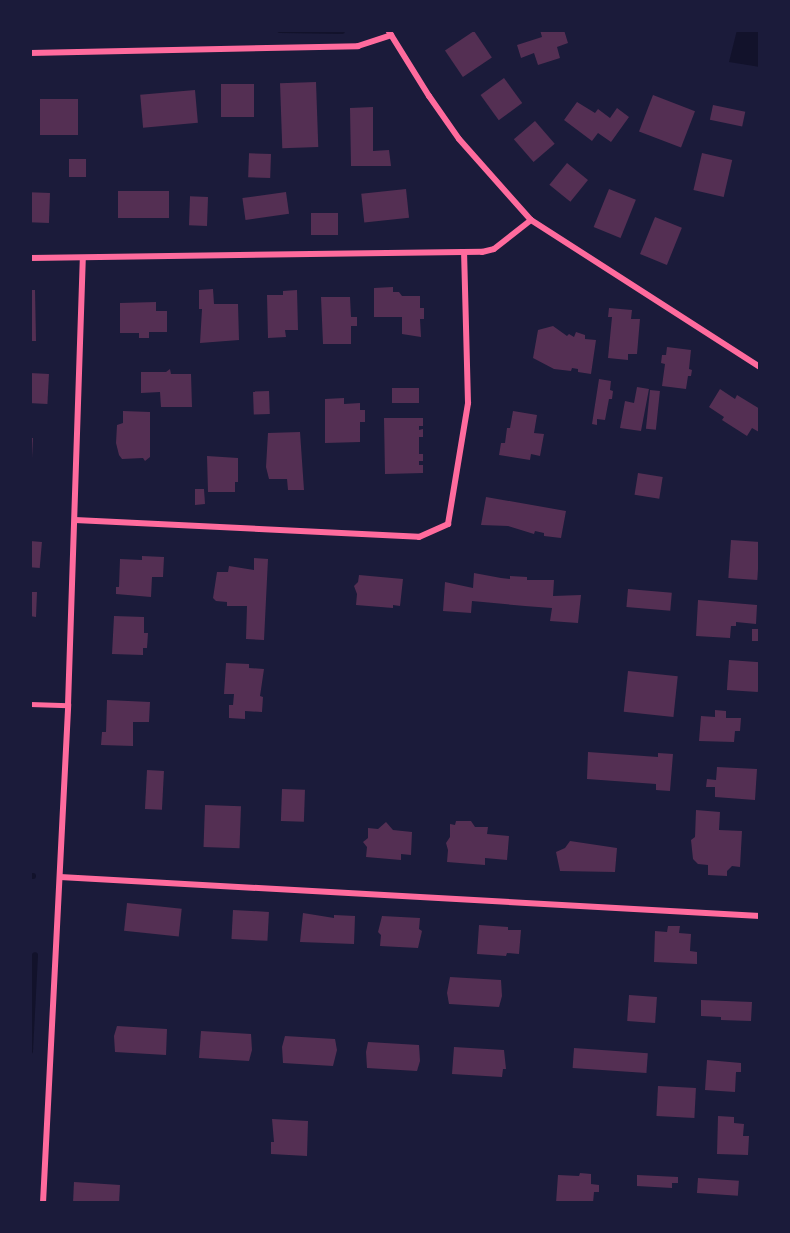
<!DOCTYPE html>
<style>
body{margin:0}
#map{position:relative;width:790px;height:1233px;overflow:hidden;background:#1b1b3a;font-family:Mulish,sans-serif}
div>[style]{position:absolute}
.water>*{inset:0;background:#12122b}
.stream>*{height:6px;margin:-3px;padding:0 3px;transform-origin:3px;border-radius:3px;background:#12122b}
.building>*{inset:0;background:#542f53;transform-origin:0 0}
.service>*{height:4.5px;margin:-2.25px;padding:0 2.25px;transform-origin:2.25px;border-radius:2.25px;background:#ff6b9d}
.minor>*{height:6px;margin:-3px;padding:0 3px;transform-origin:3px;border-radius:3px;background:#ff6b9d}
span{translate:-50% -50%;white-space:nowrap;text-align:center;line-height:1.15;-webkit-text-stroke:4.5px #1b1b3a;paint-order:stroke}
.frame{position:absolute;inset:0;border:32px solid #1b1b3a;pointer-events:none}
</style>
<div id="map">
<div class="water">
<div style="clip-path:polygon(737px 30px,760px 30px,760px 67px,729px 62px)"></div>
</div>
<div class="stream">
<div style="left:280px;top:30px;width:62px;rotate:0.9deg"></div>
<div style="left:30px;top:876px;width:3px"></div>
<div style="left:30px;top:1051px;width:96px;rotate:-87deg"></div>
</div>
<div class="building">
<div style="clip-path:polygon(540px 30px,564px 30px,568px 43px,557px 47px,560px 58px,538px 65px,534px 53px,521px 58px,517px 45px,542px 37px)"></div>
<div style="left:474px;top:31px;width:32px;height:35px;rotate:56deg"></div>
<div style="left:504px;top:78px;width:31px;height:29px;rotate:54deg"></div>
<div style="left:316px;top:82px;width:65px;height:36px;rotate:88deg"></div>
<div style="left:254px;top:84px;width:33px;height:33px;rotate:90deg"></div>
<div style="left:195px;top:90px;width:33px;height:55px;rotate:85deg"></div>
<div style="left:653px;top:95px;width:45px;height:39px;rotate:21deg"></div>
<div style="left:40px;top:99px;width:38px;height:36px"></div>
<div style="clip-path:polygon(577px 102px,595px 113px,598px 109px,610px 118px,617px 108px,629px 117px,611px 142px,598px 133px,592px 141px,564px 120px)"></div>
<div style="left:713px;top:105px;width:33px;height:15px;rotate:12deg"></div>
<div style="clip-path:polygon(373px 107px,373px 151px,389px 150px,391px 166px,351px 166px,350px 108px)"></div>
<div style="left:535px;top:121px;width:30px;height:28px;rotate:49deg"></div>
<div style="left:702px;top:153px;width:31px;height:38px;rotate:13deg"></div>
<div style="left:271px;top:154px;width:24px;height:22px;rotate:92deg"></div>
<div style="left:86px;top:159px;width:18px;height:17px;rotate:90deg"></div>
<div style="left:567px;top:163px;width:27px;height:28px;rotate:39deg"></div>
<div style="left:406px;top:189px;width:29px;height:45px;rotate:84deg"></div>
<div style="left:609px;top:189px;width:29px;height:41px;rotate:22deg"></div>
<div style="left:169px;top:191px;width:27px;height:51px;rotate:90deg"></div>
<div style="left:286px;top:192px;width:22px;height:44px;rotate:82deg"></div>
<div style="left:50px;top:193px;width:30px;height:20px;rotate:92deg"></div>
<div style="left:208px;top:197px;width:29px;height:18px;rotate:92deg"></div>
<div style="left:338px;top:213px;width:22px;height:27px;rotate:90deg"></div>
<div style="left:655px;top:217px;width:29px;height:40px;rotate:22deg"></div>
<div style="clip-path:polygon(393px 287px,393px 292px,399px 292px,402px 296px,420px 296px,420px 308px,424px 308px,424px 319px,420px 319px,421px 337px,402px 334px,402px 317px,374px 317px,374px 288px)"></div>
<div style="clip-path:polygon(213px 289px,214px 304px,238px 304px,239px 340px,200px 343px,202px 309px,199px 309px,199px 290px)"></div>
<div style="clip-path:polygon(30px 290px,35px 290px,36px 341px,30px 341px)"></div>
<div style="clip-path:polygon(297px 290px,298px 330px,285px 330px,286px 337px,268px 338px,267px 295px,283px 295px,283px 291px)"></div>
<div style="clip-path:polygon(321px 297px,350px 297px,351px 317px,357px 317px,357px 326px,351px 326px,351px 344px,323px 344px)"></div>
<div style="clip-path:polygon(156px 302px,156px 311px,167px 311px,167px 332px,149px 332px,149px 338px,139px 338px,139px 333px,120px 333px,120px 303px)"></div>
<div style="clip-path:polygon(609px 308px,632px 310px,631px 319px,640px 319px,637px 354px,628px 354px,628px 360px,608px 358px,612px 317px,608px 317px)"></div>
<div style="clip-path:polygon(553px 326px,567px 336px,569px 334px,574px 337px,576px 332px,585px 335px,585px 339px,596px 340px,591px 374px,578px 372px,578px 369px,572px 368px,571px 371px,554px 369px,533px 358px,538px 330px)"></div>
<div style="clip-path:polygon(667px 347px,691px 350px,689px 369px,692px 370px,691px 376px,688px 376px,686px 389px,662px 386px,665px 364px,661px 363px,662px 355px,666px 355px)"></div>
<div style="clip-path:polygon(170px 369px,171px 374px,191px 374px,192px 407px,161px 407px,160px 392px,141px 393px,141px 372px,166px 372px)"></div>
<div style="left:30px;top:373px;width:19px;height:30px;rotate:3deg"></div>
<div style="clip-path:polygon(599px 379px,611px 381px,610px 390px,613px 391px,612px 399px,609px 399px,605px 420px,597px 419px,597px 425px,592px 424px)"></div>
<div style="clip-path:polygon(637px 387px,649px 389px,641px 431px,620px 428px,625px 401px,634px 403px)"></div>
<div style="left:392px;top:388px;width:27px;height:15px"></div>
<div style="clip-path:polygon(720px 389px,735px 399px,737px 395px,760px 409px,759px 432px,752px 428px,747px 436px,722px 420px,724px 417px,709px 407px)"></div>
<div style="left:650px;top:390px;width:10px;height:39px;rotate:6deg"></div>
<div style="left:269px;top:391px;width:23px;height:16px;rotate:88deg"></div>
<div style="clip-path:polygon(344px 398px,344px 404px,360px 403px,360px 410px,365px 410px,365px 422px,360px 422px,360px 442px,325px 443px,325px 399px)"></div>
<div style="clip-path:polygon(123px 411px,150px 412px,150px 457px,145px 461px,143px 458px,122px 459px,119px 455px,116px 443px,117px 425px,123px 423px)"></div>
<div style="clip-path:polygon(513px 411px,537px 415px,534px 433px,544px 434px,540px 456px,531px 454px,530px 460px,499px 455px,501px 443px,505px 443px,507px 428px,510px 428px)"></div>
<div style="clip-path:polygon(384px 418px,423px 418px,423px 426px,419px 426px,419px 430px,423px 429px,423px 437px,419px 437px,419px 454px,423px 454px,423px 461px,419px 461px,419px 465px,423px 465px,423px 473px,385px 474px)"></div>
<div style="clip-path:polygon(300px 432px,304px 490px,288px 490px,287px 479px,269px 479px,266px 467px,268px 433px)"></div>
<div style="clip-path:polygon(30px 438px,33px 438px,32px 458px,30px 458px)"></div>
<div style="clip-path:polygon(207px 456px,238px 458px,238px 482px,235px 482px,235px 492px,208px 492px)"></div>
<div style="left:638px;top:473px;width:25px;height:22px;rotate:9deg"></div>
<div style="clip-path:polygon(195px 489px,204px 489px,205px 504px,195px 505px)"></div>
<div style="clip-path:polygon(486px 497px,566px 511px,561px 538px,544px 536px,544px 533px,535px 531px,534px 534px,508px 526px,481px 525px)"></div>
<div style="left:731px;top:540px;width:29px;height:38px;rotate:4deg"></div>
<div style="left:30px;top:541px;width:12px;height:26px;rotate:5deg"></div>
<div style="clip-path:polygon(142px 556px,164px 557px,163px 577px,152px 577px,151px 597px,116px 594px,116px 587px,119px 587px,120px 559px,142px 560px)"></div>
<div style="clip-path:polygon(254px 558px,268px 559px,264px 640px,246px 639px,247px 606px,227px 606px,227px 602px,216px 601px,213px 598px,217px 572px,228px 572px,229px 566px,254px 570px)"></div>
<div style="clip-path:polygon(474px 573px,501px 578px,510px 579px,510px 576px,527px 577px,527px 580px,554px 580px,553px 596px,581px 595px,578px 623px,550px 621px,552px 608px,525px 606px,472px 601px,471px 613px,443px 611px,445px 582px,473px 588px)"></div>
<div style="clip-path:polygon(359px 575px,403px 579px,400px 606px,393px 605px,393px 608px,356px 605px,357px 594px,354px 586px,358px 582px)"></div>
<div style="left:628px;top:589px;width:44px;height:18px;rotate:5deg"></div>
<div style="clip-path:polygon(30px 592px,37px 592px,36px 617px,30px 616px)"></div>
<div style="clip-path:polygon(698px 600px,757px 605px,756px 624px,736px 622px,736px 626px,731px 626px,730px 638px,696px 636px)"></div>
<div style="clip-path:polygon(114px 616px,144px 617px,144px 633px,148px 633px,147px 648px,143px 648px,143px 655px,112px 654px)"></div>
<div style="left:752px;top:629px;width:8px;height:12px"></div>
<div style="left:729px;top:660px;width:31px;height:30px;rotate:4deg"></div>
<div style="clip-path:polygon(226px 663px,249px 664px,249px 668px,264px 669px,260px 696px,263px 697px,262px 712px,245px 711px,245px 719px,229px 718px,229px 705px,233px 705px,234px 694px,224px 694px)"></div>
<div style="left:628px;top:671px;width:50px;height:41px;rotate:6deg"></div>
<div style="clip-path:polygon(107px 700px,150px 702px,149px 722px,133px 722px,133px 746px,101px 745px,102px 732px,106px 732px)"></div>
<div style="clip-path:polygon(715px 710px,726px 711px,726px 718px,741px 718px,740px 731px,735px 731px,734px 742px,699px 741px,701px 716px,715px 717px)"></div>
<div style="clip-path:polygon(588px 752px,658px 757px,658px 753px,673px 754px,670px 791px,656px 790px,656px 784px,587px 779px)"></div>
<div style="clip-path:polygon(717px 767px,757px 769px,755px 800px,715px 797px,715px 787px,706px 787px,707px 779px,716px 780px)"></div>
<div style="left:147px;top:770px;width:17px;height:39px;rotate:3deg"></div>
<div style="left:282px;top:789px;width:23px;height:32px;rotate:2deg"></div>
<div style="left:205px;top:805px;width:36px;height:42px;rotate:2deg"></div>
<div style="clip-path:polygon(696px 810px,720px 812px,719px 830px,742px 831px,740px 867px,732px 866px,727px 871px,727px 876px,708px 875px,708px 865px,698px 864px,693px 859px,691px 840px,695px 837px)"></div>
<div style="clip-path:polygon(456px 821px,471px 821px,475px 827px,488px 827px,487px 834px,509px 836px,507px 860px,485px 858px,485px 865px,447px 862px,448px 850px,446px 843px,450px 837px,450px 824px,455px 825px)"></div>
<div style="clip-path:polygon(386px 822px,393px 830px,412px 832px,411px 855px,401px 854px,401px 860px,366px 857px,367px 847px,363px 842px,368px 838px,368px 828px,378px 829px)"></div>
<div style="clip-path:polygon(570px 841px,617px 848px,615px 872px,560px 871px,556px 852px,565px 848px)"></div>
<div style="left:127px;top:903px;width:55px;height:28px;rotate:6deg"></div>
<div style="left:233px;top:910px;width:36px;height:29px;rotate:3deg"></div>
<div style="clip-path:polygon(303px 913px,334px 918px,334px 915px,355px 916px,354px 944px,300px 942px)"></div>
<div style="clip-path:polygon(382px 916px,420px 918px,419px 929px,422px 931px,418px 948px,380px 946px,381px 935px,378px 932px)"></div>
<div style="clip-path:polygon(479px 925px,508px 927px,508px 930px,521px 930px,519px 954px,507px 953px,506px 956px,477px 954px)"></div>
<div style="clip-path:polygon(668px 926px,680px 926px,679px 933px,691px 934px,690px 951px,697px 952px,697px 964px,654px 962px,655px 931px,667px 932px)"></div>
<div style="clip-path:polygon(450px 977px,501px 980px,502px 996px,499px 1007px,449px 1004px,447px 993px)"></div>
<div style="left:629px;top:995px;width:28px;height:26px;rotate:4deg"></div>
<div style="clip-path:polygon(701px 1000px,752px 1002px,751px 1021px,721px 1020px,721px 1017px,701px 1016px)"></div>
<div style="clip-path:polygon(117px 1026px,167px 1029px,166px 1055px,115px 1052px,114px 1036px)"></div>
<div style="clip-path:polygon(201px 1031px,251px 1034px,252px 1050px,249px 1061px,199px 1058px)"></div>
<div style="clip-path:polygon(285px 1036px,335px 1039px,337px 1050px,333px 1066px,283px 1063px,282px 1047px)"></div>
<div style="clip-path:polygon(368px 1042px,419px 1045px,420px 1061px,417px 1071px,367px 1068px,366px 1052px)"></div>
<div style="clip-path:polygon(454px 1047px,504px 1050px,506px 1069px,503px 1069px,502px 1077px,452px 1074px)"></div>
<div style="left:574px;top:1048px;width:74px;height:20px;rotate:4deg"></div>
<div style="clip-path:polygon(707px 1060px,741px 1063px,741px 1072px,736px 1072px,735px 1092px,705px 1090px)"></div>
<div style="left:658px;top:1086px;width:38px;height:30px;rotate:3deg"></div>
<div style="clip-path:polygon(718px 1116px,734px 1117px,734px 1123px,744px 1124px,743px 1136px,749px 1136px,748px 1155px,717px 1154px)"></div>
<div style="clip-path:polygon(272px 1119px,308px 1121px,307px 1156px,271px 1154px,271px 1142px,274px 1142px)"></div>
<div style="clip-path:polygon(580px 1173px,591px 1174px,591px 1184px,599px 1185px,599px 1192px,594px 1192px,593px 1203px,556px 1203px,558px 1175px,579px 1176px)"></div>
<div style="clip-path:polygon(637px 1175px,678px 1177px,678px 1183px,672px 1183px,672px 1188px,637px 1186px)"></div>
<div style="left:698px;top:1178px;width:41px;height:15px;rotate:4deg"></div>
<div style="clip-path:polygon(74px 1182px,120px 1185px,119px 1203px,73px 1203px)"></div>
</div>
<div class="service">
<div style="left:30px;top:704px;width:38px;rotate:2deg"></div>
</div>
<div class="minor">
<div style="left:388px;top:30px;width:78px;rotate:58.2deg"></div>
<div style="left:429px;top:96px;width:52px;rotate:55.1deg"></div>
<div style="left:459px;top:139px;width:108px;rotate:48.4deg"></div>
<div style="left:531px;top:220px;width:272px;rotate:32.7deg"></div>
<div style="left:30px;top:53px;width:328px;rotate:-1.2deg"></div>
<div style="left:358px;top:46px;width:35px;rotate:-18deg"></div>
<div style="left:30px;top:258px;width:452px;rotate:-0.8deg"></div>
<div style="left:482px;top:252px;width:12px;rotate:-14deg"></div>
<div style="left:494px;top:249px;width:47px;rotate:-38.1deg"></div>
<div style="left:75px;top:520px;width:344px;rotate:2.8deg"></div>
<div style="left:419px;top:537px;width:32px;rotate:-24deg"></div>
<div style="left:448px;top:524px;width:123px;rotate:-80.6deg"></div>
<div style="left:468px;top:403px;width:150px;rotate:-91.5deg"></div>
<div style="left:60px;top:877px;width:701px;rotate:3.19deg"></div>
<div style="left:43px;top:1203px;width:499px;rotate:-87.1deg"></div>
<div style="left:68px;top:705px;width:447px;rotate:-88.1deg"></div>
</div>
<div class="frame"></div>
</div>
